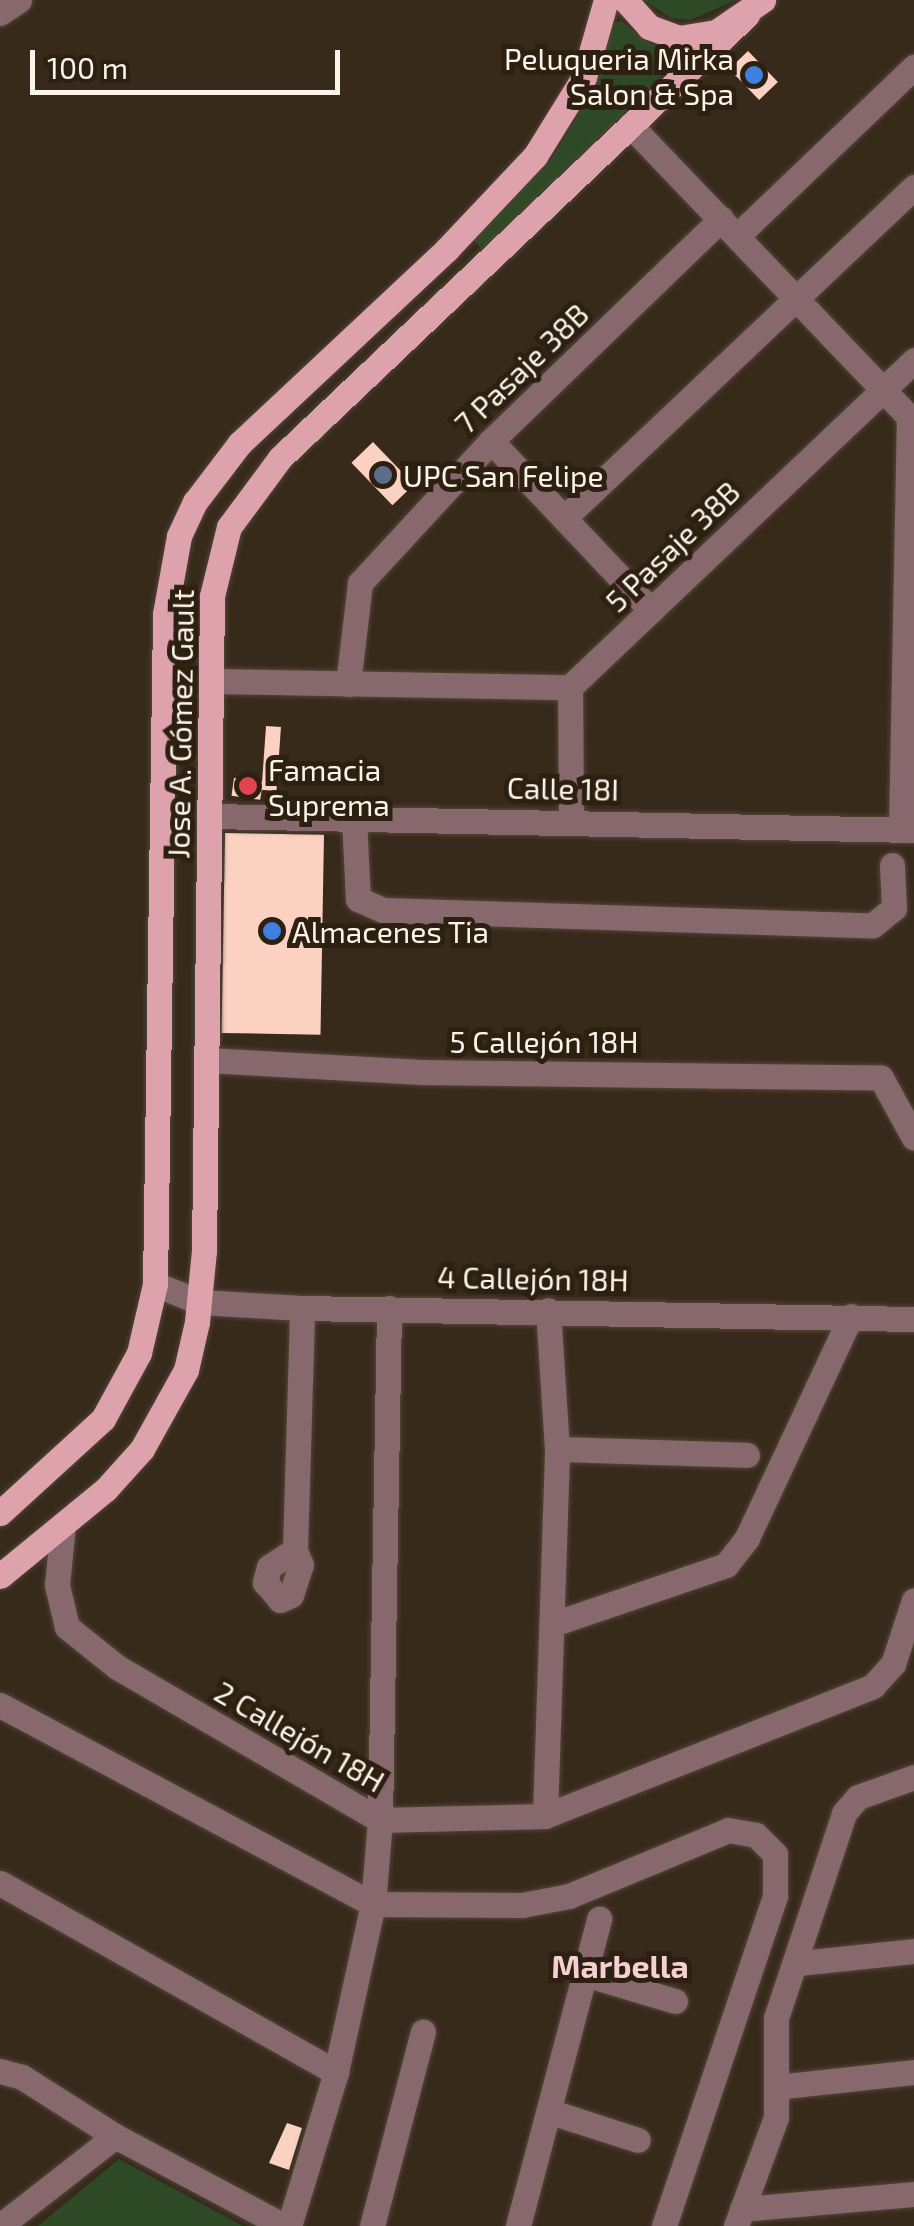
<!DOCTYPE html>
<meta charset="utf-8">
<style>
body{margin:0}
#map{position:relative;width:914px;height:2226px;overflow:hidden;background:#372a1b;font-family:"Exo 2",sans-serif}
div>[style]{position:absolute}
.green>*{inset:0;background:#2e4926}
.building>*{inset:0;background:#fbd2c1;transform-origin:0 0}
.roads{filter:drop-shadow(0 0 2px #534638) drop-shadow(0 0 2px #534638)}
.minor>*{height:25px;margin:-12.5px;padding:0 12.5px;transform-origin:12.5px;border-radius:12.5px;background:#86686d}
.major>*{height:25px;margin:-12.5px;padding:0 12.5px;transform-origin:12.5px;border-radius:12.5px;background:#dea2ad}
.dots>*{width:28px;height:28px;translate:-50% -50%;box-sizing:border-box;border:5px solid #2d2011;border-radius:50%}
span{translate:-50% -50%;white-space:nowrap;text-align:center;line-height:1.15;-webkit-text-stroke:10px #2d2011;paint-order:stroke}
.poi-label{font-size:30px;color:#fcf3e9}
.right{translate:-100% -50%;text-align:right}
.left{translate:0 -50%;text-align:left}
.street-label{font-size:30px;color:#fcf3e9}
.neighbourhood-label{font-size:32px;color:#f4d0d1;font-weight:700}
.scale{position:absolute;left:30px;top:50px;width:310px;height:45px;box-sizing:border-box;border:5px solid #fcf3e9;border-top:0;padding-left:12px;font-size:30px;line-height:35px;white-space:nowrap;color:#fcf3e9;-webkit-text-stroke:8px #2d2011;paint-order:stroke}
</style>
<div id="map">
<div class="green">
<div style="clip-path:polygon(644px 0,736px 0,690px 20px,671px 18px)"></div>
<div style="clip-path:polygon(621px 21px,651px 44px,682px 55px,484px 252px,474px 240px,553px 157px,591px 93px,614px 23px)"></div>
<div style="clip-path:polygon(119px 2159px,243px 2226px,38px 2226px)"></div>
</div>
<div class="building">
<div style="left:748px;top:51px;width:43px;height:26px;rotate:46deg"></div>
<div style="left:373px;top:442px;width:59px;height:30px;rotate:46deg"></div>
<div style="left:266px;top:726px;width:15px;height:64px;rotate:4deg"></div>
<div style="left:234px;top:778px;width:29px;height:18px;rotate:8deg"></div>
<div style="left:225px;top:833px;width:99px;height:200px;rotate:1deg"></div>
<div style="clip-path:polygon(287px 2123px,302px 2128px,289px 2170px,269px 2163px)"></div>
</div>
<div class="roads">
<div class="minor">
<div style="left:0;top:13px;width:23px;rotate:-34deg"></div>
<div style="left:630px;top:125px;width:411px;rotate:46.3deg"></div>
<div style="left:737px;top:236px;width:245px;rotate:-43.7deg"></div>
<div style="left:491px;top:441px;width:233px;rotate:46.6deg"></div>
<div style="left:564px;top:518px;width:482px;rotate:-43.4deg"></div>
<div style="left:213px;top:681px;width:357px;rotate:1deg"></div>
<div style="left:348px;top:684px;width:102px;rotate:-83.2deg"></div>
<div style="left:360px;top:583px;width:193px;rotate:-47.3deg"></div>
<div style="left:491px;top:441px;width:320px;rotate:-44deg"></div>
<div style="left:211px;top:816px;width:703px;rotate:1.14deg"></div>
<div style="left:354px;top:818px;width:81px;rotate:87.2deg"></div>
<div style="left:358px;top:899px;width:27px;rotate:24deg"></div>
<div style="left:383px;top:910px;width:490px;rotate:1.8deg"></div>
<div style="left:873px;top:925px;width:27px;rotate:-39deg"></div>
<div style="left:894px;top:908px;width:43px;rotate:-92.7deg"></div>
<div style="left:571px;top:820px;width:133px;rotate:-90.4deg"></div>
<div style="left:570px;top:687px;width:475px;rotate:-43.5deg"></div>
<div style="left:901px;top:830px;width:408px;rotate:-88.9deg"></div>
<div style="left:207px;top:1060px;width:215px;rotate:3.2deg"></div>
<div style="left:422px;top:1072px;width:459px;rotate:0.7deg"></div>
<div style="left:881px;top:1078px;width:68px;rotate:61.2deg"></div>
<div style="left:155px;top:1284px;width:48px;rotate:22.2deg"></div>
<div style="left:199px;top:1302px;width:103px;rotate:3.3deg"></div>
<div style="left:302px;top:1308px;width:612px;rotate:1.03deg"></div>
<div style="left:557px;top:1449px;width:190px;rotate:1.8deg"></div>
<div style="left:63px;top:1525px;width:60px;rotate:95.7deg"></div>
<div style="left:57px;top:1585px;width:43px;rotate:76.6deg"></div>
<div style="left:67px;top:1627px;width:64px;rotate:38.7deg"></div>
<div style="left:117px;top:1667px;width:304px;rotate:30.2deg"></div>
<div style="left:380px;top:1820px;width:165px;rotate:-1.4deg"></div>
<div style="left:545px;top:1816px;width:353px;rotate:-21.6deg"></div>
<div style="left:873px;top:1686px;width:30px;rotate:-48deg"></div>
<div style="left:893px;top:1664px;width:67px;rotate:-71.8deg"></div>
<div style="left:295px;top:1550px;width:31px;rotate:147deg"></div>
<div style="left:269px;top:1567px;width:16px;rotate:105deg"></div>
<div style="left:265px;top:1582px;width:23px;rotate:50deg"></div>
<div style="left:280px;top:1600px;width:12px;rotate:-24deg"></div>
<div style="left:291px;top:1595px;width:32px;rotate:-72deg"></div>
<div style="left:301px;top:1565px;width:16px;rotate:-112deg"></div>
<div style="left:295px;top:1550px;width:242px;rotate:-88.3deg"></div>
<div style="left:553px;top:1624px;width:183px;rotate:-18.8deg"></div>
<div style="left:726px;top:1565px;width:34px;rotate:-52deg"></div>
<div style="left:747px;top:1538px;width:245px;rotate:-64.9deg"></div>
<div style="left:0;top:1705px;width:423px;rotate:28.1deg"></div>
<div style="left:373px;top:1904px;width:149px;rotate:0.4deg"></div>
<div style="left:522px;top:1905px;width:48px;rotate:-10.8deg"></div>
<div style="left:569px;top:1896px;width:172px;rotate:-22.5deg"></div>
<div style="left:728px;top:1830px;width:28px;rotate:10deg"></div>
<div style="left:756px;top:1835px;width:27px;rotate:45deg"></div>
<div style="left:775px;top:1854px;width:42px;rotate:90deg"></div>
<div style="left:775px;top:1896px;width:348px;rotate:108.6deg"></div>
<div style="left:545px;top:1816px;width:367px;rotate:-88.1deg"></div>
<div style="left:557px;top:1449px;width:139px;rotate:-93.7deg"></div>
<div style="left:0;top:1883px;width:386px;rotate:29.4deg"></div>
<div style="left:799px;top:1963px;width:116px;rotate:-6deg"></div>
<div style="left:585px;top:1974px;width:94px;rotate:16.7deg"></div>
<div style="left:0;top:2071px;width:23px;rotate:15deg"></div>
<div style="left:22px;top:2077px;width:110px;rotate:32.4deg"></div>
<div style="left:115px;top:2136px;width:191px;rotate:28deg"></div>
<div style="left:776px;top:2087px;width:139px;rotate:-6.2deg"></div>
<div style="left:551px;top:2112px;width:91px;rotate:17.8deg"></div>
<div style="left:742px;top:2209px;width:173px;rotate:-5deg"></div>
<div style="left:0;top:2226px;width:146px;rotate:-38deg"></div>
<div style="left:289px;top:2226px;width:161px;rotate:-73deg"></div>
<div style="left:336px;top:2072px;width:172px;rotate:-77.6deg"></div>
<div style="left:373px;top:1904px;width:84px;rotate:-85.2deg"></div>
<div style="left:380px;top:1820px;width:512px;rotate:-88.99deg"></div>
<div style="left:372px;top:2226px;width:201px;rotate:-75.3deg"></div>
<div style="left:518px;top:2226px;width:318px;rotate:-75.2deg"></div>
<div style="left:736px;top:2226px;width:116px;rotate:-69.8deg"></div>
<div style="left:776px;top:2117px;width:99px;rotate:-90deg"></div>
<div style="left:776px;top:2018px;width:216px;rotate:-71.6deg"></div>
<div style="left:844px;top:1813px;width:21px;rotate:-49deg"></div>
<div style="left:858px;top:1797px;width:59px;rotate:-19.7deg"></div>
</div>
<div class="major">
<div style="left:625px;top:0;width:36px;rotate:48deg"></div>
<div style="left:649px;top:27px;width:32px;rotate:20deg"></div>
<div style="left:679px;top:38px;width:37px;rotate:-9deg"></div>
<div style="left:716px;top:32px;width:57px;rotate:-34.2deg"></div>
<div style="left:0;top:1513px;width:139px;rotate:-42.4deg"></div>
<div style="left:103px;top:1419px;width:75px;rotate:-61.4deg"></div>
<div style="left:139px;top:1353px;width:71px;rotate:-76.9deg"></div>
<div style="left:155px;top:1284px;width:670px;rotate:-89.14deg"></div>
<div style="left:165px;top:614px;width:79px;rotate:-79.8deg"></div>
<div style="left:179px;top:536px;width:38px;rotate:-65deg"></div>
<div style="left:195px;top:502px;width:74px;rotate:-52.7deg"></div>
<div style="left:240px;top:443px;width:284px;rotate:-43.1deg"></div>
<div style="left:447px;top:249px;width:128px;rotate:-46.6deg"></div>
<div style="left:535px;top:156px;width:93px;rotate:-58.2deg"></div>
<div style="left:584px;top:77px;width:80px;rotate:-74.1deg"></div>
<div style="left:0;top:1576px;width:137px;rotate:-39.4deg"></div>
<div style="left:106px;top:1489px;width:54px;rotate:-48deg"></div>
<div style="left:142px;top:1449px;width:90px;rotate:-60.9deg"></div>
<div style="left:186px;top:1370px;width:49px;rotate:-77.1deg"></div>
<div style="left:197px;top:1322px;width:71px;rotate:-84.4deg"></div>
<div style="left:204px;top:1251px;width:655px;rotate:-89.3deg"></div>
<div style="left:212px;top:596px;width:71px;rotate:-76.2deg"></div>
<div style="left:229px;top:527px;width:86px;rotate:-53.5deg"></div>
<div style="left:280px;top:458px;width:644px;rotate:-43.49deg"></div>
</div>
</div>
<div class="dots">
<div style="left:754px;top:75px;background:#3f7fe0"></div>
<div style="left:383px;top:475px;background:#5c6f8a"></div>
<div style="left:248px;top:786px;background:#e0444e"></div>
<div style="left:272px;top:931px;background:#3f7fe0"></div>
</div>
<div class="poi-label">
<span class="right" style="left:734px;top:75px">Peluqueria Mirka<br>Salon &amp; Spa</span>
<span class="left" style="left:403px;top:475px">UPC San Felipe</span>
<span class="left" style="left:268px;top:786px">Famacia<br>Suprema</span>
<span class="left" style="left:292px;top:931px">Almacenes Tia</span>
</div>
<div class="street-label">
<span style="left:521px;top:368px;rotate:-44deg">7 Pasaje 38B</span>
<span style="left:672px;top:546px;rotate:-44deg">5 Pasaje 38B</span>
<span style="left:180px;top:724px;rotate:-89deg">Jose A. Gómez Gault</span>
<span style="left:563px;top:788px;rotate:1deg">Calle 18I</span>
<span style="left:544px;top:1041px">5 Callejón 18H</span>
<span style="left:533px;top:1278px;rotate:1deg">4 Callejón 18H</span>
<span style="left:300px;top:1736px;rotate:30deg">2 Callejón 18H</span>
</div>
<div class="neighbourhood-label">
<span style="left:620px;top:1965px">Marbella</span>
</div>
<div class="scale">100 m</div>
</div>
